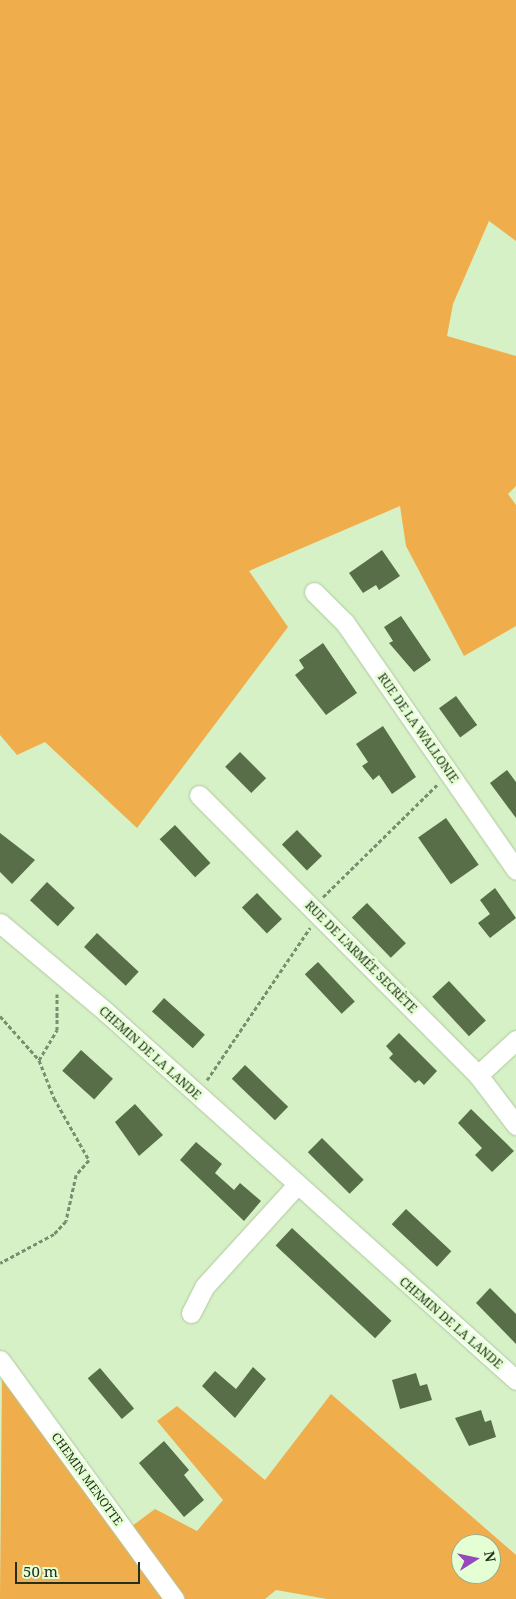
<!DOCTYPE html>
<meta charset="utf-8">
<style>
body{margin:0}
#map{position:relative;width:516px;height:1599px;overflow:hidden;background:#d6f1c6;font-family:"Noto Serif",serif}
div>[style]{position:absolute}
.green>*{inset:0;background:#f0ad4b}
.building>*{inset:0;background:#576e48;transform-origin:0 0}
.path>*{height:3px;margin-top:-1.5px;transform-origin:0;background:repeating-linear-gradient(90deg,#7b8d70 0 4px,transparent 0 6.5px)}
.roads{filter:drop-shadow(0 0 1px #afc99f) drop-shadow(0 0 1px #afc99f)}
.minor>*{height:19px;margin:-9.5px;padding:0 9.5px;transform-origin:9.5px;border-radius:9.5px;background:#fff}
span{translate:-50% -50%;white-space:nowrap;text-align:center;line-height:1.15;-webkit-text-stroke:5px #e4ffd3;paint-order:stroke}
.street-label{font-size:12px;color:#252f1f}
.north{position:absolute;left:451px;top:1534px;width:50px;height:50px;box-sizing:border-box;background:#e4ffd3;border:1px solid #98ac8b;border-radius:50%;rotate:80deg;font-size:14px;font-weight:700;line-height:20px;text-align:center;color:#252f1f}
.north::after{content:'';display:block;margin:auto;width:18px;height:22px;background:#9649ba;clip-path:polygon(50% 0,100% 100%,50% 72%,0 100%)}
.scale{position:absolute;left:15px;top:1562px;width:125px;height:22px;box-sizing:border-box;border:2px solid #252f1f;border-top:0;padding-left:6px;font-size:15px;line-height:18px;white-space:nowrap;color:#252f1f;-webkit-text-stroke:4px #e4ffd3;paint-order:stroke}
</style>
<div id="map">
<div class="green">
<div style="clip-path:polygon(0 0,516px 0,516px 241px,489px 221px,453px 304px,447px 336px,516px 356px,516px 486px,508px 494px,516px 505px,516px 626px,464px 656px,406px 546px,400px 506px,249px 571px,288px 627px,137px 828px,45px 742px,17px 755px,0 735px)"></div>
<div style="clip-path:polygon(2px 1375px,166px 1599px,0 1599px)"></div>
<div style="clip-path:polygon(evenodd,331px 1394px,516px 1555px,516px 1599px,327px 1599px,276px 1590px,265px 1599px,182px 1599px,128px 1529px,155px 1509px,197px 1531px,223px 1500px,157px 1421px,177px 1406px,265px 1480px,331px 1394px,461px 1544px,491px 1544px,491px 1574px,461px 1574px,461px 1544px)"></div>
</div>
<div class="building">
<div style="clip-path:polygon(382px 550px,400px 576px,379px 590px,376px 585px,363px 593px,349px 573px)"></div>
<div style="clip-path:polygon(401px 616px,431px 660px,414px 672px,389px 643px,393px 641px,384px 627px)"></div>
<div style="clip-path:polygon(323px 643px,357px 693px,326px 715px,295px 675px,304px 668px,299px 660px)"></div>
<div style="left:456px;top:696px;width:36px;height:21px;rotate:54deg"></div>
<div style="clip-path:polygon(383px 726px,416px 777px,392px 794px,379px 775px,373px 780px,362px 766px,368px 762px,356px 744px)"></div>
<div style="left:240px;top:752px;width:37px;height:21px;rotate:45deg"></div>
<div style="clip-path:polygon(507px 770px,516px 782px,516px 818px,490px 783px)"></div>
<div style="left:446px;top:818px;width:57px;height:34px;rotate:55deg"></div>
<div style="left:175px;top:825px;width:52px;height:21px;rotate:47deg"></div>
<div style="left:297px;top:830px;width:36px;height:21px;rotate:46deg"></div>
<div style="clip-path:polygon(0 833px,35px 860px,12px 884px,0 872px)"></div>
<div style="left:47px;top:882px;width:38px;height:25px;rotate:43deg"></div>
<div style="clip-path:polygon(495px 888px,516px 918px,490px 938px,478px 923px,490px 914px,480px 900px)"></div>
<div style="left:257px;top:893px;width:36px;height:21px;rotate:46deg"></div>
<div style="left:367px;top:903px;width:56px;height:21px;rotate:46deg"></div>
<div style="left:97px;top:933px;width:57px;height:19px;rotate:43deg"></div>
<div style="left:318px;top:962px;width:54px;height:18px;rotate:47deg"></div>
<div style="left:449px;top:981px;width:54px;height:23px;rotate:47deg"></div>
<div style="left:164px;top:998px;width:55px;height:18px;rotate:42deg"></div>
<div style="clip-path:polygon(399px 1033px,437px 1071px,424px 1085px,419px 1080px,415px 1083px,389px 1058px,393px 1054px,386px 1046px)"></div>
<div style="left:81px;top:1050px;width:43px;height:28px;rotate:42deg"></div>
<div style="left:245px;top:1065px;width:60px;height:19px;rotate:44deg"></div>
<div style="clip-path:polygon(135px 1104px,163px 1135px,139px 1156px,115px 1122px)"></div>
<div style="clip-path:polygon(471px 1109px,514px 1151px,492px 1172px,475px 1155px,482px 1148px,458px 1123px)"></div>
<div style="left:322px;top:1138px;width:59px;height:20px;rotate:45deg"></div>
<div style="clip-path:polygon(196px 1142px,222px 1164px,215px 1173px,234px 1190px,240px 1183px,261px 1201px,244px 1221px,180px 1160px)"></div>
<div style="left:406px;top:1209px;width:62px;height:21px;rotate:43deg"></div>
<div style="left:292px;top:1228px;width:136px;height:24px;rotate:43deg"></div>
<div style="clip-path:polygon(490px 1288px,516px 1314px,516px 1344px,476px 1303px)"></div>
<div style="clip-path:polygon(253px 1367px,266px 1379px,235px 1418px,202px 1386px,215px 1371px,236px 1389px)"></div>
<div style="left:100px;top:1368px;width:53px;height:16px;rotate:50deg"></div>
<div style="clip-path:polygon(416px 1373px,420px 1386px,427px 1384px,432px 1400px,400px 1409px,392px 1380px)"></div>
<div style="clip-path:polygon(481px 1410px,485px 1422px,491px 1420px,496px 1437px,469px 1446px,455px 1418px)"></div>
<div style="clip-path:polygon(164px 1441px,189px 1470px,184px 1475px,204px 1500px,184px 1517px,139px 1463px)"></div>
</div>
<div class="path">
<div style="left:323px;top:897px;width:161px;rotate:-44.5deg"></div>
<div style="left:0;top:1016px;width:59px;rotate:48.4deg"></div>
<div style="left:39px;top:1060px;width:41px;rotate:68.5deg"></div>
<div style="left:54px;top:1098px;width:71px;rotate:60.6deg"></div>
<div style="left:89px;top:1160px;width:20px;rotate:131deg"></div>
<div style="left:76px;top:1175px;width:47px;rotate:102.3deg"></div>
<div style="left:66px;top:1221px;width:18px;rotate:133deg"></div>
<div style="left:54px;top:1234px;width:61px;rotate:151.8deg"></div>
<div style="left:39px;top:1060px;width:35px;rotate:-59deg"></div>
<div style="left:57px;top:1030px;width:36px;rotate:-90deg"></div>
<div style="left:207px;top:1080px;width:184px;rotate:-55.9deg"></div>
</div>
<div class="roads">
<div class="minor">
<div style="left:314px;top:592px;width:44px;rotate:45deg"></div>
<div style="left:345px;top:623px;width:300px;rotate:55.3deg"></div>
<div style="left:199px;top:795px;width:395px;rotate:45.1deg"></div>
<div style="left:478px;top:1075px;width:63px;rotate:52.8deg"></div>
<div style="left:0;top:923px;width:138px;rotate:40deg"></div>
<div style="left:106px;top:1012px;width:551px;rotate:41.91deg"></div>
<div style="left:478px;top:1075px;width:52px;rotate:-42.6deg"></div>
<div style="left:191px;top:1313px;width:29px;rotate:-63deg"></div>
<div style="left:204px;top:1287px;width:137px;rotate:-47.7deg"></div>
<div style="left:0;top:1360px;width:296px;rotate:53.9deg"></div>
</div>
</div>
<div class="street-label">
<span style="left:418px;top:728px;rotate:55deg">RUE DE LA WALLONIE</span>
<span style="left:361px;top:957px;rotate:45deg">RUE DE L'ARMÉE SECRÈTE</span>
<span style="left:150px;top:1053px;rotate:42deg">CHEMIN DE LA LANDE</span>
<span style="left:451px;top:1323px;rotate:41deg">CHEMIN DE LA LANDE</span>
<span style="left:87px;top:1479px;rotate:54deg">CHEMIN MENOTTE</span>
</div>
<div class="north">N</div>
<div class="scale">50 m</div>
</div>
